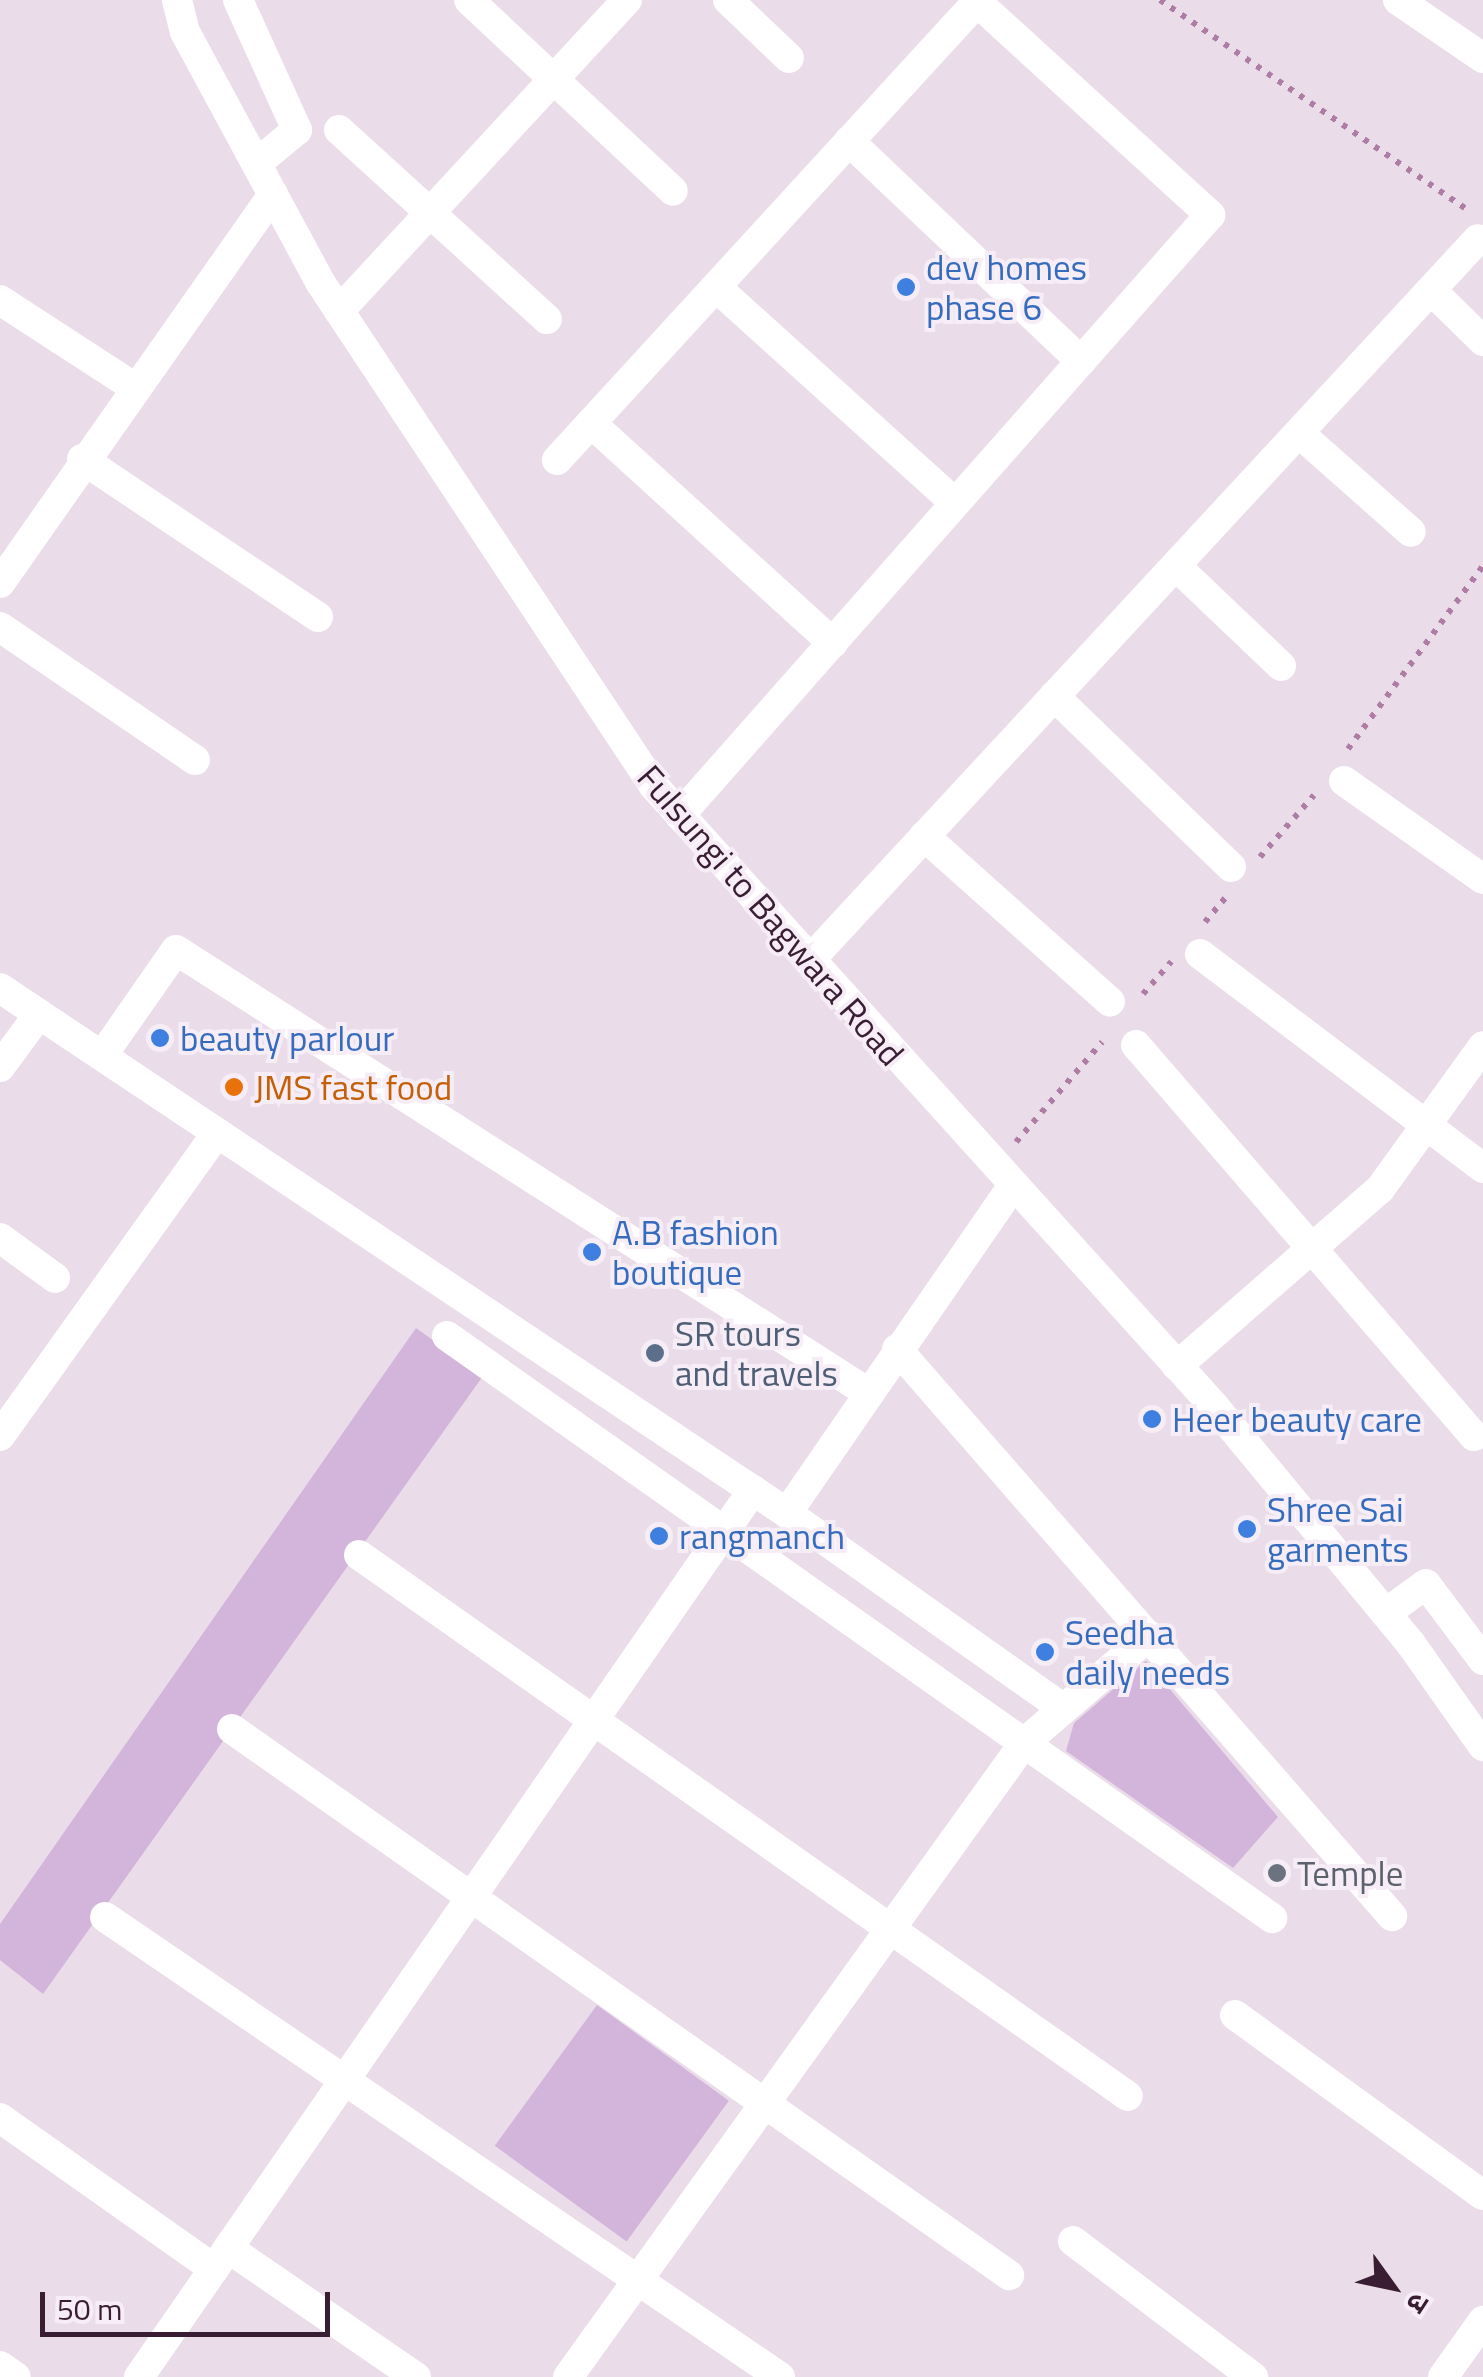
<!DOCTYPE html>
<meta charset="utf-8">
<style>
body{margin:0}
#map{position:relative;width:1483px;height:2377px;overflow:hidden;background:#eadde9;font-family:"Titillium Web","Noto Sans Devanagari",sans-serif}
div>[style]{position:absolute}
.green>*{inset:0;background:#d3b5dc;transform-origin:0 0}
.path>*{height:6px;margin-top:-3px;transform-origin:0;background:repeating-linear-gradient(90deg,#ae7ca4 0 5px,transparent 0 13px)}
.minor>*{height:30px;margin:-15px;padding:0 15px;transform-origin:15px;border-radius:15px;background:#fff}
.dots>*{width:28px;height:28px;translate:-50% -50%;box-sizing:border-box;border:5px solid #f6edf6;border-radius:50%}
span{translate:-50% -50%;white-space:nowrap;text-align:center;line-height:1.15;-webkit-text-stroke:8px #f6edf6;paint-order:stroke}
.shop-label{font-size:35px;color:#366cbe}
.left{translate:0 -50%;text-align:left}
.street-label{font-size:35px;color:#391e33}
.food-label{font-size:35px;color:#c56008}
.service-label{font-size:35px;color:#4e5e75}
.worship-label{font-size:35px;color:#5b616d}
.north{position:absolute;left:1343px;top:2237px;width:100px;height:100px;-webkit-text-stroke:8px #f6edf6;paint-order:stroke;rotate:123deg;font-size:28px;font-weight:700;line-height:40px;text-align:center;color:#391e33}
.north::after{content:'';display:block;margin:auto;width:35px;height:45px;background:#391e33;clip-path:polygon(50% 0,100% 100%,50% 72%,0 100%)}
.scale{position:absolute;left:40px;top:2292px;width:290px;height:45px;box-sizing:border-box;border:5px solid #391e33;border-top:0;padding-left:12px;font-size:30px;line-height:35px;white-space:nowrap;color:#391e33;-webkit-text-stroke:8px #f6edf6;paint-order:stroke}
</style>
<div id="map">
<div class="green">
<div style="clip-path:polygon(416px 1328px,483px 1376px,43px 1994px,0 1960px,0 1924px)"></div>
<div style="clip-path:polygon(1146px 1661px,1278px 1817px,1233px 1868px,1066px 1751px,1074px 1723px)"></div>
<div style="left:597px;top:2005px;width:163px;height:174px;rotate:36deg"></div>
</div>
<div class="path">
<div style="left:1160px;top:0;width:369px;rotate:34.3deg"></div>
<div style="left:1348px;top:749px;width:227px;rotate:-53.6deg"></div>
<div style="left:1260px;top:857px;width:82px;rotate:-48.9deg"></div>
<div style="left:1205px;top:922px;width:33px;rotate:-50deg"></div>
<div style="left:1143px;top:994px;width:43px;rotate:-48.8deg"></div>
<div style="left:1016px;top:1142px;width:132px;rotate:-49.3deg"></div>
</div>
<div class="minor">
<div style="left:177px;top:0;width:33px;rotate:76deg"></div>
<div style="left:185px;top:32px;width:284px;rotate:61.6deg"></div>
<div style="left:320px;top:282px;width:605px;rotate:56.47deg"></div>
<div style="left:654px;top:786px;width:837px;rotate:47.91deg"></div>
<div style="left:1215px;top:1407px;width:308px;rotate:50.4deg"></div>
<div style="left:1411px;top:1644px;width:125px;rotate:54.8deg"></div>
<div style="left:238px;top:0;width:143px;rotate:65.6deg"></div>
<div style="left:297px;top:130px;width:53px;rotate:140.3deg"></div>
<div style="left:469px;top:0;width:279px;rotate:43.1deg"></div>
<div style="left:728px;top:0;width:84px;rotate:43.6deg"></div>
<div style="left:1398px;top:0;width:103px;rotate:34.3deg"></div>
<div style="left:339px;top:130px;width:281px;rotate:42.3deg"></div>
<div style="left:849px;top:141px;width:320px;rotate:43.5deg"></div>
<div style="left:716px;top:287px;width:322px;rotate:42.1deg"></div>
<div style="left:1431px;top:290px;width:73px;rotate:44.4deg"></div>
<div style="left:0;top:300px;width:156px;rotate:33deg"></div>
<div style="left:339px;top:311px;width:424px;rotate:-47.2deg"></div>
<div style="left:591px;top:423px;width:327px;rotate:42.3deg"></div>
<div style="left:1299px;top:433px;width:149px;rotate:41.5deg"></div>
<div style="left:82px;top:459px;width:284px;rotate:33.8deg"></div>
<div style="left:557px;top:460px;width:621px;rotate:-47.48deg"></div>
<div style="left:977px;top:2px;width:316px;rotate:42.4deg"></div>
<div style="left:1210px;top:215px;width:801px;rotate:131.46deg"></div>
<div style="left:1176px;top:566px;width:145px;rotate:43.6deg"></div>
<div style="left:0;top:583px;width:475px;rotate:-54.9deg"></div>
<div style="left:0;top:627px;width:236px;rotate:34.3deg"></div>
<div style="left:1054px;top:696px;width:246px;rotate:44deg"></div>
<div style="left:1344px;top:781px;width:170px;rotate:35.2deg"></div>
<div style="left:924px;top:836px;width:249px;rotate:41.7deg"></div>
<div style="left:1200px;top:954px;width:355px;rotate:37.1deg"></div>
<div style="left:809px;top:961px;width:984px;rotate:-47.18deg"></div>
<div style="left:0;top:988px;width:946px;rotate:33.71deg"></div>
<div style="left:787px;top:1513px;width:332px;rotate:35.3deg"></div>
<div style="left:1136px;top:1045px;width:517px;rotate:49.16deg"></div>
<div style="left:102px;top:1056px;width:129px;rotate:-55.1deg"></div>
<div style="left:176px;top:950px;width:820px;rotate:32.61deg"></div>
<div style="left:0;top:1067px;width:66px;rotate:-53.7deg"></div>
<div style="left:0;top:1238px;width:68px;rotate:36deg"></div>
<div style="left:447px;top:1336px;width:1010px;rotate:35.2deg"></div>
<div style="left:897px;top:1349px;width:753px;rotate:48.88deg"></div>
<div style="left:1177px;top:1366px;width:269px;rotate:-41.1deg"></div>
<div style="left:1380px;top:1189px;width:176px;rotate:-54.2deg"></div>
<div style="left:0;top:1436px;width:373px;rotate:-54.4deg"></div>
<div style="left:787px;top:1513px;width:393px;rotate:-55.4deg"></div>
<div style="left:359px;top:1555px;width:940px;rotate:35.13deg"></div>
<div style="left:1386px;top:1613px;width:49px;rotate:-35.9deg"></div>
<div style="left:1426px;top:1584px;width:95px;rotate:53.1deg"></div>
<div style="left:232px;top:1729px;width:950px;rotate:35.1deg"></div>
<div style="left:105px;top:1917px;width:817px;rotate:34.27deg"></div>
<div style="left:1235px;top:2015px;width:306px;rotate:36deg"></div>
<div style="left:0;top:2118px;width:262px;rotate:35.2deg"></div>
<div style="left:1073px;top:2241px;width:226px;rotate:37.1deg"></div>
<div style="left:228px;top:2248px;width:228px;rotate:34.5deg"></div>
<div style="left:0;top:2366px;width:19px;rotate:35deg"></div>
<div style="left:139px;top:2377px;width:1079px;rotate:-55.31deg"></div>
<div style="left:568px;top:2377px;width:781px;rotate:-54.27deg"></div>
<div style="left:1024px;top:1743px;width:165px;rotate:-40.6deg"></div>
<div style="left:1443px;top:2377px;width:69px;rotate:-54.5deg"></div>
</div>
<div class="dots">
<div style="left:906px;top:287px;background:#3f7fe0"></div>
<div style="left:160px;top:1038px;background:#3f7fe0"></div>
<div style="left:234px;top:1087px;background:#e8710a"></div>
<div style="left:592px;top:1252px;background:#3f7fe0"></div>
<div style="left:655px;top:1353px;background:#5c6f8a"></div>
<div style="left:1152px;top:1419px;background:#3f7fe0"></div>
<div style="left:1247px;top:1529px;background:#3f7fe0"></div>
<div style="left:659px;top:1536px;background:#3f7fe0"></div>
<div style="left:1045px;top:1652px;background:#3f7fe0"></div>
<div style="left:1277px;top:1873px;background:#6b7280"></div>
</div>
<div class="shop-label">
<span class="left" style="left:926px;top:287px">dev homes<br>phase 6</span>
<span class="left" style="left:180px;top:1038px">beauty parlour</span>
<span class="left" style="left:612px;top:1252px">A.B fashion<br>boutique</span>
<span class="left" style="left:1172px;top:1419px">Heer beauty care</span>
<span class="left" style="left:1267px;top:1529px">Shree Sai<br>garments</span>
<span class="left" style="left:679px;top:1536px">rangmanch</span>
<span class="left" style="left:1065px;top:1652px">Seedha<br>daily needs</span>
</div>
<div class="street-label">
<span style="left:771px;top:915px;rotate:49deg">Fulsungi to Bagwara Road</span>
</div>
<div class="food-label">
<span class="left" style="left:254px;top:1087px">JMS fast food</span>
</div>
<div class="service-label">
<span class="left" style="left:675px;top:1353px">SR tours<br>and travels</span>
</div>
<div class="worship-label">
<span class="left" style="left:1297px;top:1873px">Temple</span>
</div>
<div class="north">उ</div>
<div class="scale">50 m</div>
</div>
